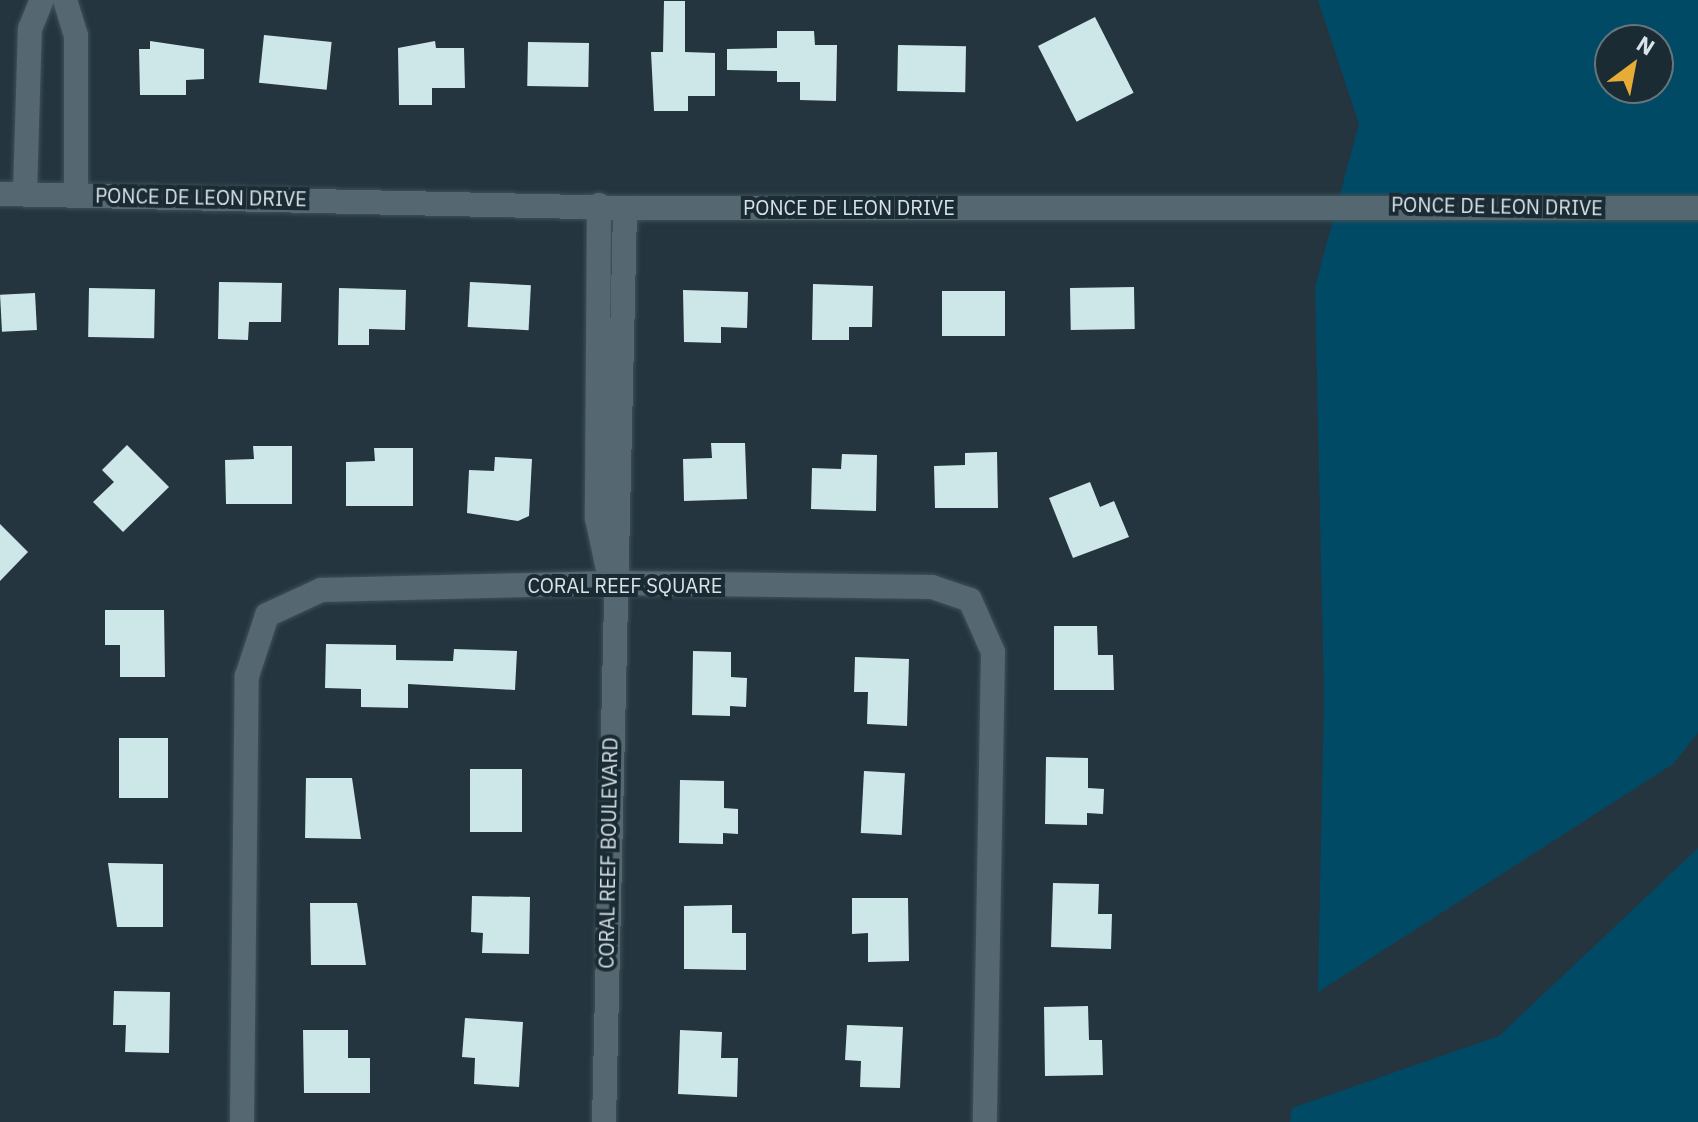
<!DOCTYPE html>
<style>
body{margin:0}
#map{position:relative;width:1698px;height:1122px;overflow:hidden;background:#24353f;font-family:"IBM Plex Sans",sans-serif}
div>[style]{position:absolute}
.green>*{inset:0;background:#014a66}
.building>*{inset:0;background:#cde7e9;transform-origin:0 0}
.roads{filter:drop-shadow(0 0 2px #415058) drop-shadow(0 0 2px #415058)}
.minor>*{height:24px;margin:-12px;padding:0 12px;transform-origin:12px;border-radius:12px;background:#556872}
span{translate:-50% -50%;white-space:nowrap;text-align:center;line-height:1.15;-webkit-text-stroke:8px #1b2b34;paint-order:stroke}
.street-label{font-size:20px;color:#d8e2e8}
.north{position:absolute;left:1594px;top:24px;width:80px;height:80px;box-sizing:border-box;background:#1b2b34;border:2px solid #67747c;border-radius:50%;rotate:32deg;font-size:22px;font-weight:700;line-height:32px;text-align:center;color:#d8e2e8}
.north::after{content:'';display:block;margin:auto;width:28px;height:36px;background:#e6ac36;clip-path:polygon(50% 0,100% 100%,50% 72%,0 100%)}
</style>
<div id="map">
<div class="green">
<div style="clip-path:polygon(evenodd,1318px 0,1698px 0,1698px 733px,1673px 764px,1318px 992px,1324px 696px,1315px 287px,1359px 124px,1318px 0,1610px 40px,1658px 40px,1658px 88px,1610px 88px,1610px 40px)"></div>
<div style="clip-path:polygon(1698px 848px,1698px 1122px,1290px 1122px,1292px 1108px,1499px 1036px)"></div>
</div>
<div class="building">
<div style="clip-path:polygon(664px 1px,685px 1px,685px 52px,715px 53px,715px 96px,688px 96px,688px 111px,654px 111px,651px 52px,663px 52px)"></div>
<div style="left:1095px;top:17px;width:85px;height:64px;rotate:63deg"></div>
<div style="clip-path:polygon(777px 31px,814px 31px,815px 45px,837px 45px,836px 101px,800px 100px,800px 82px,777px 82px,777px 71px,727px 70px,727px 49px,777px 48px)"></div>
<div style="left:264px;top:35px;width:68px;height:48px;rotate:6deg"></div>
<div style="clip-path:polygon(150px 41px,204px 49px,204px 79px,186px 80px,186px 95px,140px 95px,139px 49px,150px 49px)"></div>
<div style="clip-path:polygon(435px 41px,436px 48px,464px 48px,465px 88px,432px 88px,432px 105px,399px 105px,398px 48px)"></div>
<div style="left:528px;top:42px;width:61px;height:44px;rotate:1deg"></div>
<div style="left:898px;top:45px;width:68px;height:46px;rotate:1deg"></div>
<div style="clip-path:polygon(219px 282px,282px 283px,281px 322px,249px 322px,248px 340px,218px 339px)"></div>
<div style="left:470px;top:282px;width:61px;height:45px;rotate:3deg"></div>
<div style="clip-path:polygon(813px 284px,873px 286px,872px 327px,849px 327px,849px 340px,812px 340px)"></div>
<div style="left:1134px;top:287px;width:42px;height:64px;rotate:89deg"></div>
<div style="left:89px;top:288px;width:66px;height:49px;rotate:1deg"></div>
<div style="clip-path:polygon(339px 288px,406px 290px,405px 330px,369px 329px,369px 345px,338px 345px)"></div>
<div style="clip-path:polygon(683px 290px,748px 292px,747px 328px,721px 327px,721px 343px,684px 342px)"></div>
<div style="left:1005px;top:291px;width:45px;height:63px;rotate:90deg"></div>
<div style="left:35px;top:293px;width:37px;height:35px;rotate:87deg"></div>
<div style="clip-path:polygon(711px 443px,745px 443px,747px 499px,684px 501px,683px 459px,712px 458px)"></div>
<div style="clip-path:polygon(127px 445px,169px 487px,123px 532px,93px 502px,114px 482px,102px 470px)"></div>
<div style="clip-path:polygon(253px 446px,292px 446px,292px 504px,226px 504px,225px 460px,254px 459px)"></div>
<div style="clip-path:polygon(374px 448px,413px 448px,413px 506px,346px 506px,346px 462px,375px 461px)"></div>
<div style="clip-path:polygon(997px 452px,998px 508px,935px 508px,934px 466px,965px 465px,965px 453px)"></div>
<div style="clip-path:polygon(842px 454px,877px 455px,876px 511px,811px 509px,812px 468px,841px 469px)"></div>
<div style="clip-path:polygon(495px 457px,532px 459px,529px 516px,518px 521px,467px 513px,469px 470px,494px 471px)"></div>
<div style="clip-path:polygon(1090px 482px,1100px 507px,1114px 501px,1129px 537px,1073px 558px,1049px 498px)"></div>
<div style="clip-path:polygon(0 524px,28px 552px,0 581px)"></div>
<div style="clip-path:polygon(105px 610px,164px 610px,165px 677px,120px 677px,120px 645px,105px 645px)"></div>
<div style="clip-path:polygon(1054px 626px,1097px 626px,1098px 655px,1113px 655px,1114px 690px,1054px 690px)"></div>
<div style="clip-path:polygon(326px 644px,396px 645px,396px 660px,453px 661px,454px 649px,517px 651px,515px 690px,408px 684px,408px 708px,361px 707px,361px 689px,325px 688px)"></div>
<div style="clip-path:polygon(693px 651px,731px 652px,731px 677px,747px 678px,746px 707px,730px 706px,730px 716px,692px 715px)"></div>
<div style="clip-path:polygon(855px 657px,909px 659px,907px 726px,867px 724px,868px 692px,854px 692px)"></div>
<div style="left:119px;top:738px;width:49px;height:60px"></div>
<div style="clip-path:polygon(1046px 757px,1088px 758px,1088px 788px,1104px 789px,1103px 814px,1087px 813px,1087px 825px,1045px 824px)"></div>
<div style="left:470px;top:769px;width:52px;height:63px"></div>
<div style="left:864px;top:771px;width:41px;height:62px;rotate:3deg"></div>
<div style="clip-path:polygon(306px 778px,352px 778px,361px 839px,305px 838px)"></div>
<div style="clip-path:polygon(680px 780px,724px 781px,724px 808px,738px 809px,738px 834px,723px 833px,723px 844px,679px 843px)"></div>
<div style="clip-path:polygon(108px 863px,163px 864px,163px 927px,117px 927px)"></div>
<div style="clip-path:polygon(1053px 883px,1099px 884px,1098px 914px,1112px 914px,1111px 949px,1051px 947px)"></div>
<div style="clip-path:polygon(472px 896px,530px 897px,529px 954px,482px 953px,483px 933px,471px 932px)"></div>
<div style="clip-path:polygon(852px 898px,908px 898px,909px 961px,868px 962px,868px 933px,852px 934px)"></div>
<div style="clip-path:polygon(310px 903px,357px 903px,366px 965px,311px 965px)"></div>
<div style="clip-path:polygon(732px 905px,732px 933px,746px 933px,746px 970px,684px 969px,684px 906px)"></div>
<div style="clip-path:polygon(114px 991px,170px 992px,169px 1053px,125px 1052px,126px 1025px,113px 1025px)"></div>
<div style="clip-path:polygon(1088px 1006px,1089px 1040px,1102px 1040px,1103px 1075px,1045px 1076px,1044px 1007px)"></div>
<div style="clip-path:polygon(465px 1018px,523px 1022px,519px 1087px,474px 1084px,475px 1058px,462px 1057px)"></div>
<div style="clip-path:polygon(847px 1025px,903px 1027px,900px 1088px,860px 1087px,861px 1061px,845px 1060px)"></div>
<div style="clip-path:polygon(303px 1030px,348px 1030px,348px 1058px,370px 1058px,370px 1093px,304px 1093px)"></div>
<div style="clip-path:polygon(680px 1030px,722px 1032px,721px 1058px,738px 1058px,737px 1097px,678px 1094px)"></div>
</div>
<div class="roads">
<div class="minor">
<div style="left:65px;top:0;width:37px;rotate:73deg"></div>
<div style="left:76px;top:35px;width:160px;rotate:90deg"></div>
<div style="left:25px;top:193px;width:164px;rotate:-88.3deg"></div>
<div style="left:30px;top:29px;width:31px;rotate:-68deg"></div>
<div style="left:0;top:194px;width:625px;rotate:1.28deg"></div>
<div style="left:625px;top:208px;width:1073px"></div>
<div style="left:599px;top:205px;width:313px;rotate:90.4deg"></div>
<div style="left:597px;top:518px;width:48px;rotate:78deg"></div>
<div style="left:242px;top:1122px;width:446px;rotate:-89.4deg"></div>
<div style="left:247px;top:676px;width:64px;rotate:-71.8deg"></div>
<div style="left:267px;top:615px;width:60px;rotate:-24.8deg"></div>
<div style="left:321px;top:590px;width:290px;rotate:-1.4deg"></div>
<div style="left:611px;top:583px;width:321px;rotate:0.7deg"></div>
<div style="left:932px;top:587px;width:40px;rotate:18.9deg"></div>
<div style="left:970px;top:600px;width:57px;rotate:66.1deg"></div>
<div style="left:993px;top:652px;width:470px;rotate:91deg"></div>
<div style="left:604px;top:1122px;width:914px;rotate:-88.68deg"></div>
</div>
</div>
<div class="street-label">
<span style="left:201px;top:197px;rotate:1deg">PONCE DE LEON DRIVE</span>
<span style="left:1497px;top:206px;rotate:1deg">PONCE DE LEON DRIVE</span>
<span style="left:849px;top:207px">PONCE DE LEON DRIVE</span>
<span style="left:625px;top:585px">CORAL REEF SQUARE</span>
<span style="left:608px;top:853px;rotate:-89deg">CORAL REEF BOULEVARD</span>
</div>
<div class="north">N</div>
</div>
